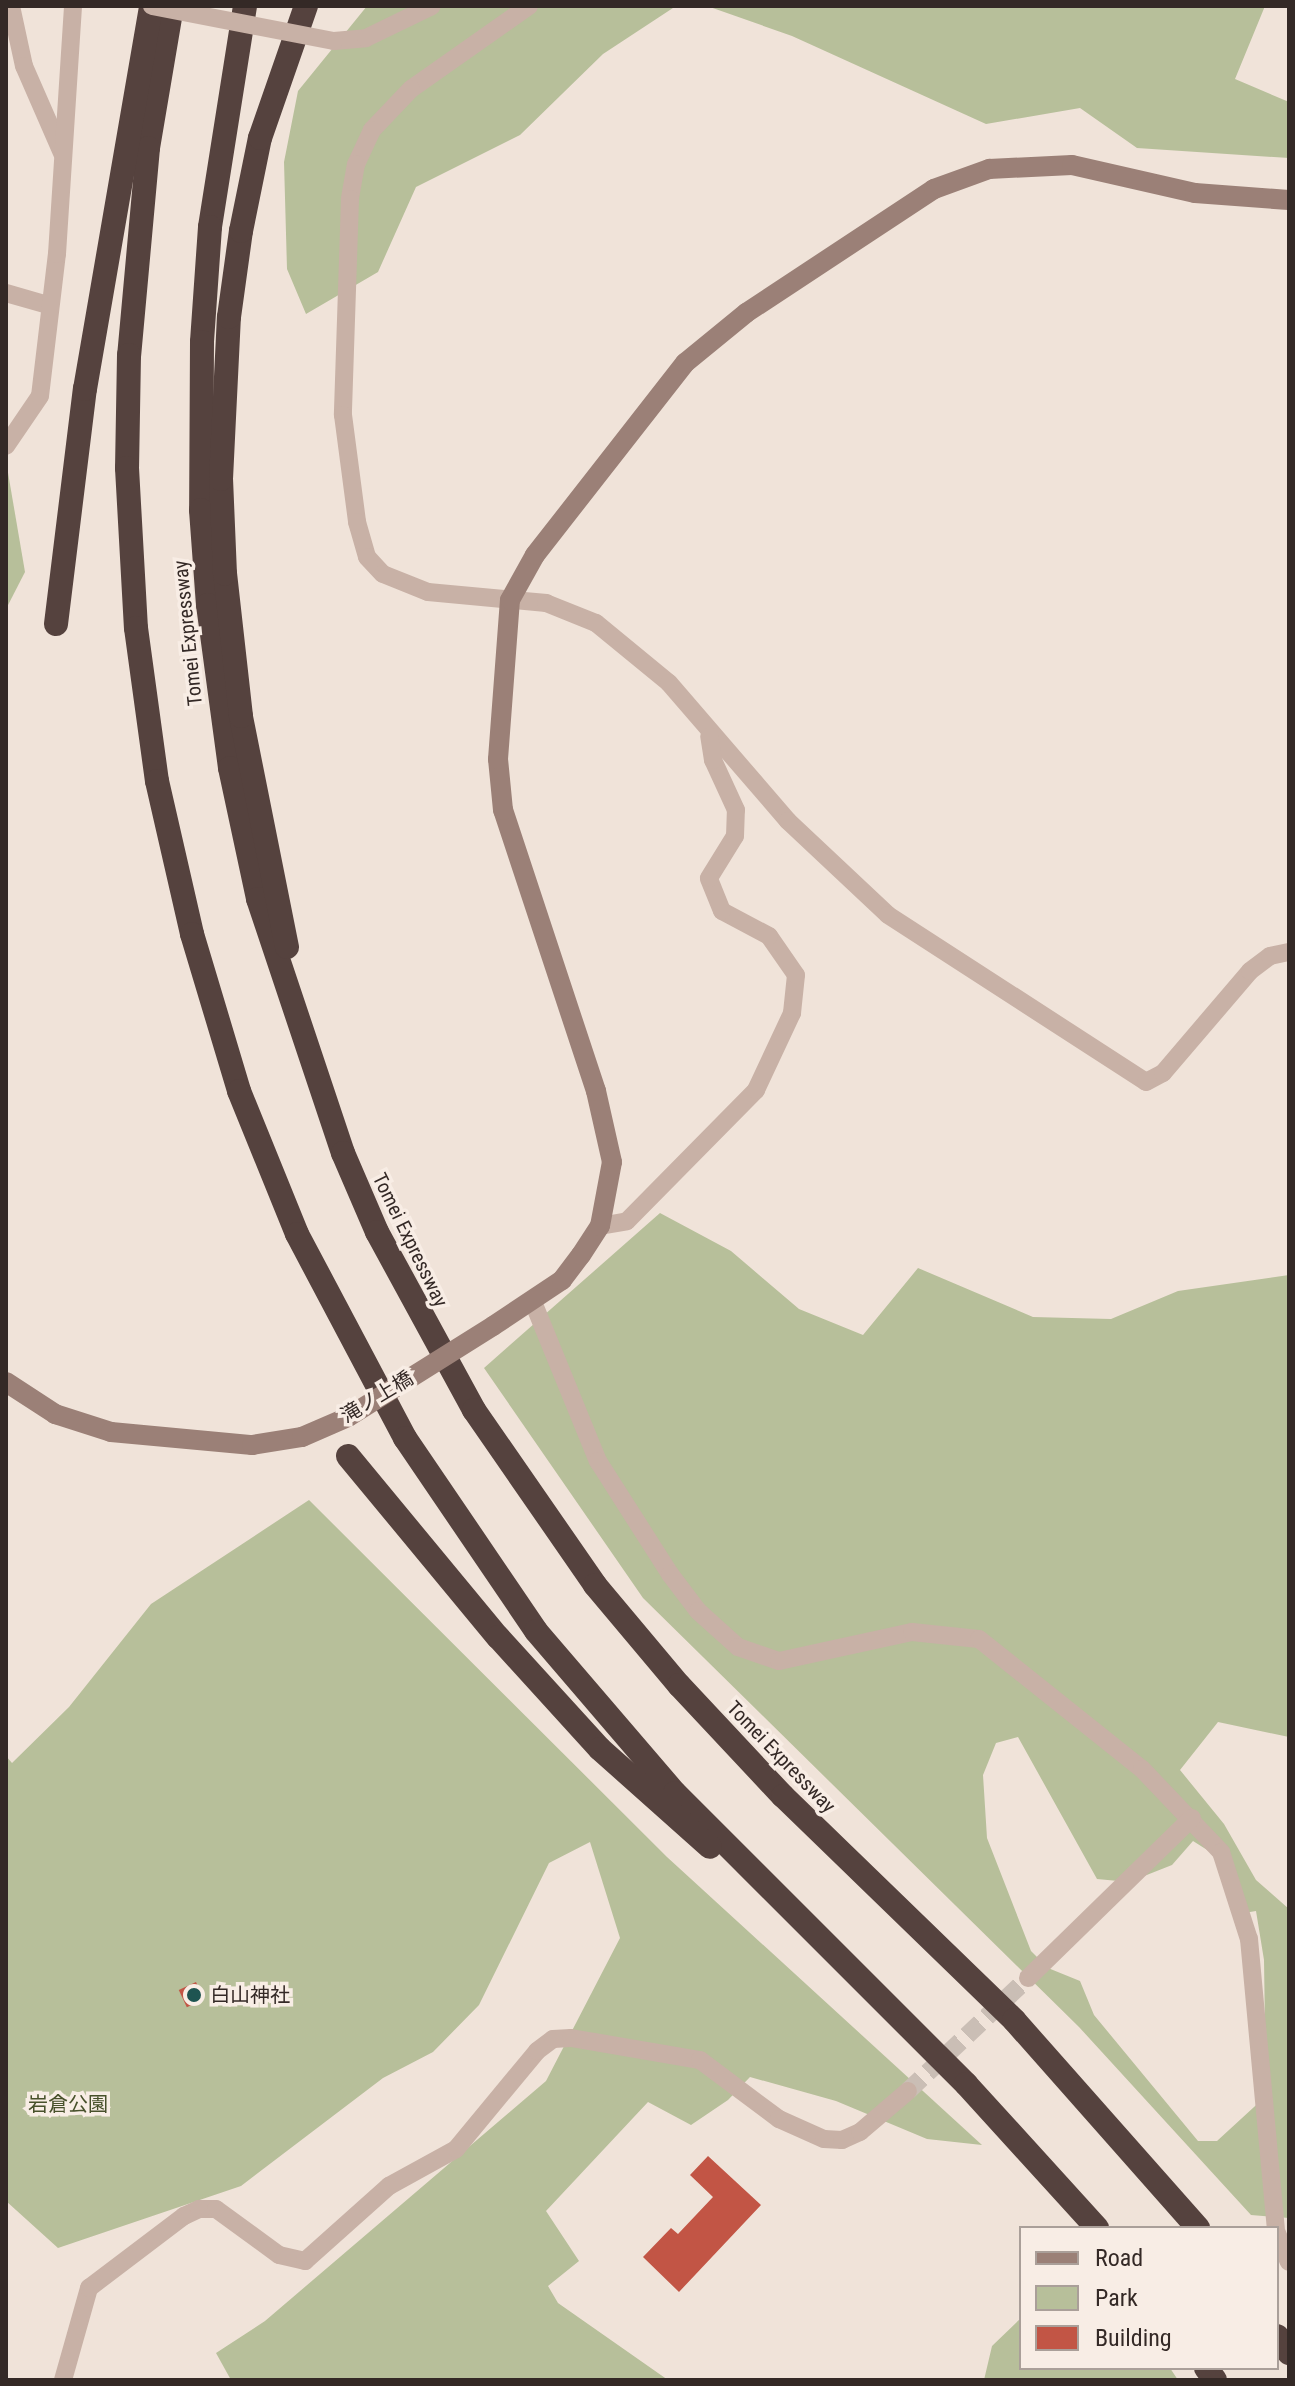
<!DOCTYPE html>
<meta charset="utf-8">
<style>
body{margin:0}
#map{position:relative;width:1295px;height:2386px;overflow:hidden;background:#f0e3d9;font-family:"Roboto Condensed","Noto Sans JP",sans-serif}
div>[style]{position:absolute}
.green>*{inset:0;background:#b7bf9a}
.building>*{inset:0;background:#c25545;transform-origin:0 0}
.street-tunnel>*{height:18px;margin-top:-9px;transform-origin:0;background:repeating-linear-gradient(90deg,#cabeb5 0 18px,transparent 0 27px)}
.street>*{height:18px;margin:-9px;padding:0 9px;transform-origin:9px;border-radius:9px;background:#c8b1a6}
.secondary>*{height:20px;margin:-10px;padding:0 10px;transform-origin:10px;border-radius:10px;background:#9b8077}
.highway>*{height:24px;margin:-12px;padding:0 12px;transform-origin:12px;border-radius:12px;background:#55423e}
.street-bridge>*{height:18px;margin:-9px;padding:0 9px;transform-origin:9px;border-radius:9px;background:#c8b1a6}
.secondary-bridge>*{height:20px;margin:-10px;padding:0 10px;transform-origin:10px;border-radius:10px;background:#9b8077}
.dots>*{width:22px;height:22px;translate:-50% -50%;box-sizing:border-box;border:4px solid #f8ede5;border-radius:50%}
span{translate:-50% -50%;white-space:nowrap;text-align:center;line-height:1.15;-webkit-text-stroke:7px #f8ede5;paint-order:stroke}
.street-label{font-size:20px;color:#342926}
.poi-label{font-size:20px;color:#342926}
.left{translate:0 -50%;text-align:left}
.park-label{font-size:20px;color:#48512b}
.frame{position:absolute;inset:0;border:8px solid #342926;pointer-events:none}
.legend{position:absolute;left:1019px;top:2226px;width:260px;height:144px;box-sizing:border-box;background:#f8ede5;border:2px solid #aa9f99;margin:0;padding:10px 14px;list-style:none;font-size:24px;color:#342926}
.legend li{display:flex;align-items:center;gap:16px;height:40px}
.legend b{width:40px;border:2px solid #aa9f99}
</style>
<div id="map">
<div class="green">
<div style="clip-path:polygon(367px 6px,676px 6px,603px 54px,520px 135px,416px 187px,378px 272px,306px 314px,287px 269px,284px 162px,298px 91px)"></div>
<div style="clip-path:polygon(707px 6px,1265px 6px,1235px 79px,1289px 102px,1289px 158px,1137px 148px,1080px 108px,986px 124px,792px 36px)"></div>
<div style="clip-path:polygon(6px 461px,25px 572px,6px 609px)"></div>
<div style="clip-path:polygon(evenodd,660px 1213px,731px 1251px,799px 1309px,863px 1335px,918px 1268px,1033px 1317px,1111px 1319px,1178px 1291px,1289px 1275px,1289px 1737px,1218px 1722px,1180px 1770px,1224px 1824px,1256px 1880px,1289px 1909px,1289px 2218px,1251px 2215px,1079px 2027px,643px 1598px,484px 1368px,660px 1213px,1018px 1737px,1097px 1879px,1129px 1882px,1172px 1865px,1193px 1841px,1212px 1853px,1238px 1914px,1256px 1911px,1264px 1960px,1266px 2096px,1217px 2141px,1198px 2141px,1094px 2015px,1080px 1981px,1048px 1968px,1031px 1951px,987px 1838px,983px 1775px,996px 1743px,1018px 1737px)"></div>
<div style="clip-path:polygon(309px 1500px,667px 1857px,982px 2145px,927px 2139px,836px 2101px,750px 2077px,728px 2100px,691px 2125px,648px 2102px,546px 2211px,579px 2261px,548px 2286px,558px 2303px,668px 2380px,231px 2380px,216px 2353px,265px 2321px,546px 2081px,620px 1938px,590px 1842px,549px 1863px,479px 2005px,433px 2052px,383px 2078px,241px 2186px,58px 2248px,6px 2201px,6px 1756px,12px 1763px,69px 1707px,151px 1604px)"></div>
<div style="clip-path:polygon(1021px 2318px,1021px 2368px,1170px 2368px,1178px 2380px,984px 2380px,992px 2346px)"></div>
</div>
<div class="building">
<div style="left:196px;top:1982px;width:19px;height:19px;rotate:65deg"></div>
<div style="clip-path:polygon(708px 2156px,761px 2205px,679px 2292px,643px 2257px,671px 2228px,678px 2234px,713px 2197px,690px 2175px)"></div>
</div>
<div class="street-tunnel">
<div style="left:908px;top:2091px;width:165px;rotate:-43.3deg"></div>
</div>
<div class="street">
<div style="left:11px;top:6px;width:61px;rotate:77.8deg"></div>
<div style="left:24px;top:66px;width:95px;rotate:66.4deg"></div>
<div style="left:529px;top:6px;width:144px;rotate:144.9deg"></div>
<div style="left:411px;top:89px;width:57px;rotate:133.6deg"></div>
<div style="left:372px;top:130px;width:38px;rotate:115deg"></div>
<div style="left:356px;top:164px;width:36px;rotate:100deg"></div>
<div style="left:350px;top:199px;width:216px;rotate:91.9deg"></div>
<div style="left:343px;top:415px;width:108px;rotate:82.5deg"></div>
<div style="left:357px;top:522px;width:36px;rotate:74deg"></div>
<div style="left:367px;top:557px;width:23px;rotate:47deg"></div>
<div style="left:383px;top:574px;width:48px;rotate:21.8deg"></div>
<div style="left:428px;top:592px;width:119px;rotate:5.3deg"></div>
<div style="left:546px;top:603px;width:54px;rotate:21.8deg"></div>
<div style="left:596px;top:623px;width:94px;rotate:39.4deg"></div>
<div style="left:669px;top:683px;width:182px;rotate:49.2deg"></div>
<div style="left:788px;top:821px;width:137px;rotate:43.2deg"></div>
<div style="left:888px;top:915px;width:307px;rotate:32.9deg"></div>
<div style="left:1146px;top:1082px;width:19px;rotate:-28deg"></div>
<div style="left:1163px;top:1073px;width:134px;rotate:-49.5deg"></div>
<div style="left:1250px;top:971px;width:25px;rotate:-37deg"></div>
<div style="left:1270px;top:956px;width:19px;rotate:-12deg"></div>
<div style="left:334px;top:41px;width:32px;rotate:-5deg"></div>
<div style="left:366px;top:38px;width:73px;rotate:-25.9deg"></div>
<div style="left:6px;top:293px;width:44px;rotate:15.9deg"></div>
<div style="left:6px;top:446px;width:60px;rotate:-55.8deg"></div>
<div style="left:40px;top:396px;width:143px;rotate:-83.2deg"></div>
<div style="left:57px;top:254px;width:249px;rotate:-86.3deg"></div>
<div style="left:600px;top:1226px;width:27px;rotate:-10deg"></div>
<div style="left:627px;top:1221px;width:184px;rotate:-45.4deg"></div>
<div style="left:756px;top:1090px;width:85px;rotate:-64.9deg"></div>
<div style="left:792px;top:1013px;width:38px;rotate:-84deg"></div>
<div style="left:796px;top:975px;width:47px;rotate:-124.7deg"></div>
<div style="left:769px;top:936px;width:53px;rotate:-152deg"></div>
<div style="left:722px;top:911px;width:35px;rotate:-112deg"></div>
<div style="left:709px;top:878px;width:49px;rotate:-58.2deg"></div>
<div style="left:735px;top:836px;width:26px;rotate:-88deg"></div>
<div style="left:736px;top:810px;width:55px;rotate:-114.7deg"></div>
<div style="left:713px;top:760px;width:24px;rotate:-99deg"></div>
<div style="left:533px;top:1302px;width:172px;rotate:67.8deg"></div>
<div style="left:598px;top:1461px;width:134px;rotate:57.5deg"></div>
<div style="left:670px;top:1574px;width:46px;rotate:52.9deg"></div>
<div style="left:698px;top:1611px;width:54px;rotate:42deg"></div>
<div style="left:738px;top:1647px;width:43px;rotate:18.9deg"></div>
<div style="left:779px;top:1661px;width:136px;rotate:-12.3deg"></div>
<div style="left:912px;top:1632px;width:67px;rotate:6deg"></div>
<div style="left:979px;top:1639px;width:208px;rotate:38.6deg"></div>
<div style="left:1142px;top:1769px;width:115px;rotate:46.4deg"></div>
<div style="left:1221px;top:1852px;width:91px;rotate:72.2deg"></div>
<div style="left:1249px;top:1939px;width:290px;rotate:84.7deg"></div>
<div style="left:1028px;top:1978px;width:229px;rotate:-44.3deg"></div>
<div style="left:1277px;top:2233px;width:31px;rotate:68deg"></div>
<div style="left:63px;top:2380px;width:96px;rotate:-74.2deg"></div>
<div style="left:89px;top:2288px;width:119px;rotate:-37.2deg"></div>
<div style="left:184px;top:2216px;width:17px;rotate:-25deg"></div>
<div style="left:199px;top:2209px;width:17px"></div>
<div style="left:216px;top:2209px;width:78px;rotate:36.1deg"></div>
<div style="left:279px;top:2255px;width:27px;rotate:13deg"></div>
<div style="left:305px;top:2261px;width:113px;rotate:-41.8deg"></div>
<div style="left:389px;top:2186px;width:77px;rotate:-28.9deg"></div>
<div style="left:456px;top:2149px;width:127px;rotate:-50.4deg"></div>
<div style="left:537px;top:2051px;width:20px;rotate:-37deg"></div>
<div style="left:553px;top:2039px;width:18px;rotate:-3deg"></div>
<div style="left:571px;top:2038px;width:131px;rotate:9.7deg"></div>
<div style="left:700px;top:2060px;width:99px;rotate:36.8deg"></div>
<div style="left:779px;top:2119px;width:49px;rotate:24deg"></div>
<div style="left:824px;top:2139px;width:18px;rotate:3deg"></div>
<div style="left:842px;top:2140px;width:20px;rotate:-24deg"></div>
<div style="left:860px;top:2132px;width:63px;rotate:-40.5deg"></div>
</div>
<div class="secondary">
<div style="left:493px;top:1326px;width:83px;rotate:-33.7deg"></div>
<div style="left:562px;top:1280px;width:31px;rotate:-53deg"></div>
<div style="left:581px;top:1255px;width:35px;rotate:-57deg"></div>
<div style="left:600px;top:1226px;width:65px;rotate:-79.4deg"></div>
<div style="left:612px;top:1162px;width:73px;rotate:-102.7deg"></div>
<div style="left:596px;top:1091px;width:296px;rotate:-108.3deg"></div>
<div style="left:503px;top:810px;width:51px;rotate:-95.6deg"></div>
<div style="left:498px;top:759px;width:159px;rotate:-85.7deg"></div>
<div style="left:510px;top:600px;width:51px;rotate:-60.9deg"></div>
<div style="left:535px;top:555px;width:244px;rotate:-52deg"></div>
<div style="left:685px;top:363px;width:79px;rotate:-39.3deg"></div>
<div style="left:746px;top:313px;width:225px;rotate:-33.4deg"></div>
<div style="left:934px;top:189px;width:59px;rotate:-20deg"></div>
<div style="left:989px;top:169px;width:83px;rotate:-2.8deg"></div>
<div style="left:1072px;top:165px;width:126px;rotate:12.8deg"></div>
<div style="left:1195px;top:193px;width:94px;rotate:4.3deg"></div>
<div style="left:6px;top:1382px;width:59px;rotate:33.1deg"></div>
<div style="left:55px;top:1414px;width:59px;rotate:17.8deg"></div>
<div style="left:111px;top:1432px;width:142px;rotate:5.3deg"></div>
</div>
<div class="highway">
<div style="left:172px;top:6px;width:144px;rotate:99.6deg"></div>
<div style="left:148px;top:148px;width:208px;rotate:95.2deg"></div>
<div style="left:129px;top:355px;width:113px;rotate:91deg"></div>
<div style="left:127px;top:468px;width:160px;rotate:86.8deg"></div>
<div style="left:136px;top:628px;width:154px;rotate:82.2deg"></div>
<div style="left:157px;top:781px;width:157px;rotate:77.1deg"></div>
<div style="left:192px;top:934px;width:164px;rotate:73.3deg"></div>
<div style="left:239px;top:1091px;width:154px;rotate:67.9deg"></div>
<div style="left:297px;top:1234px;width:231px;rotate:62.1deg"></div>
<div style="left:405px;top:1438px;width:233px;rotate:55.8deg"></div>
<div style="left:536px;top:1631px;width:213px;rotate:49.4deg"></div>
<div style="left:675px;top:1793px;width:412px;rotate:45deg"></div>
<div style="left:966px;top:2084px;width:195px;rotate:47.7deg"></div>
<div style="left:245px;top:6px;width:224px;rotate:99deg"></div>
<div style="left:210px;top:227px;width:115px;rotate:94deg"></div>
<div style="left:202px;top:342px;width:168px;rotate:90.3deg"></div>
<div style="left:201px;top:510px;width:95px;rotate:85.8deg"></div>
<div style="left:208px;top:605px;width:164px;rotate:82.3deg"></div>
<div style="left:230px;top:768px;width:134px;rotate:77.9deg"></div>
<div style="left:258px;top:899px;width:268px;rotate:71.5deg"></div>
<div style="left:343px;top:1153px;width:86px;rotate:66.7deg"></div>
<div style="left:377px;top:1232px;width:203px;rotate:61.4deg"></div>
<div style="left:474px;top:1410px;width:213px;rotate:55.3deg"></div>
<div style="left:595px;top:1585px;width:131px;rotate:50deg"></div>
<div style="left:679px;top:1685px;width:152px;rotate:46.9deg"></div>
<div style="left:783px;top:1796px;width:322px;rotate:44.1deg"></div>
<div style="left:1014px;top:2020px;width:278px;rotate:48.5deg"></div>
<div style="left:56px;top:624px;width:237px;rotate:-83deg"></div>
<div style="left:85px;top:389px;width:389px;rotate:-80.2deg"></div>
<div style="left:287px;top:947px;width:236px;rotate:-101.3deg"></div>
<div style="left:241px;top:716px;width:143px;rotate:-96.4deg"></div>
<div style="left:225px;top:574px;width:95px;rotate:-92.4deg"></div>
<div style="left:221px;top:479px;width:162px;rotate:-87.2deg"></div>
<div style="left:229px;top:317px;width:87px;rotate:-82.1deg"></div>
<div style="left:241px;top:231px;width:95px;rotate:-78.5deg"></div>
<div style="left:260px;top:138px;width:140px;rotate:-70.8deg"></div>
<div style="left:348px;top:1456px;width:235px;rotate:50.4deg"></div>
<div style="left:498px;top:1637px;width:151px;rotate:47.7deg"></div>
<div style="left:600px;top:1749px;width:147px;rotate:41.7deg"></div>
<div style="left:1277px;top:2336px;width:21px;rotate:55deg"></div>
<div style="left:1206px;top:2368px;width:15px;rotate:53deg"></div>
</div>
<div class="street-bridge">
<div style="left:152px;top:6px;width:185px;rotate:10.9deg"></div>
</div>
<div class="secondary-bridge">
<div style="left:252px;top:1445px;width:51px;rotate:-9.1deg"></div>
<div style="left:302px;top:1437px;width:50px;rotate:-23.5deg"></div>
<div style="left:348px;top:1417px;width:171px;rotate:-32.1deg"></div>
</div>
<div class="dots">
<div style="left:194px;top:1995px;background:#1e5451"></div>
</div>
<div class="street-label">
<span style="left:188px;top:633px;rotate:-96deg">Tomei Expressway</span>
<span style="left:410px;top:1240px;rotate:64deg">Tomei Expressway</span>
<span style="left:377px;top:1397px;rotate:-31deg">滝ノ上橋</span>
<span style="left:781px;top:1757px;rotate:46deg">Tomei Expressway</span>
</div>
<div class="poi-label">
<span class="left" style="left:210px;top:1995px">白山神社</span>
</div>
<div class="park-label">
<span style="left:68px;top:2104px">岩倉公園</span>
</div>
<div class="frame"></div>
<ul class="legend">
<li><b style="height:10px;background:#9b8077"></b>Road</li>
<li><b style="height:22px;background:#b7bf9a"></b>Park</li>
<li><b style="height:22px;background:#c25545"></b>Building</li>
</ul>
</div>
